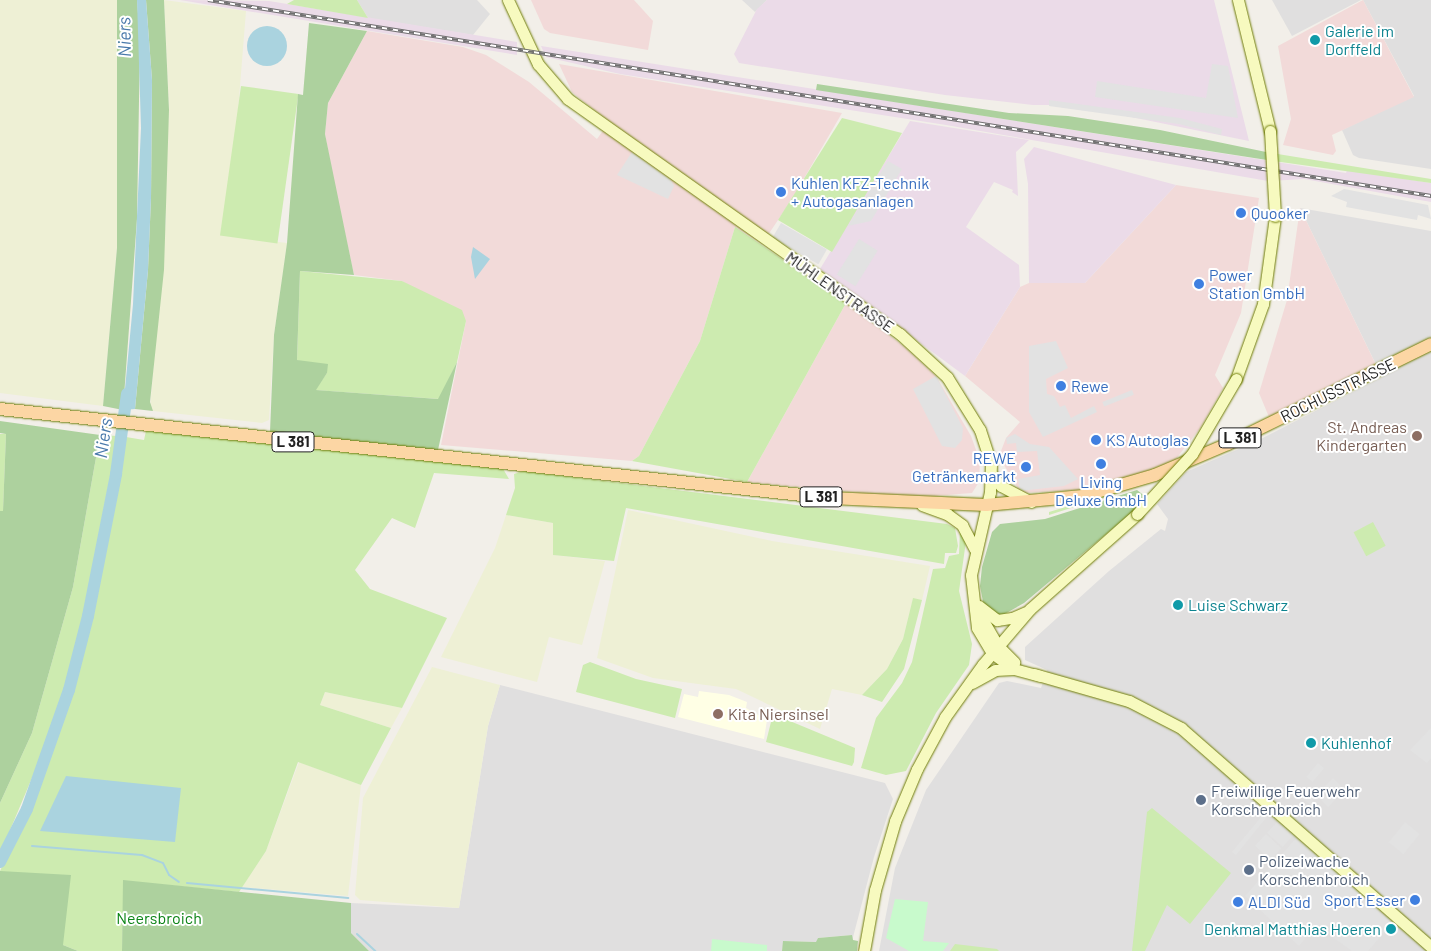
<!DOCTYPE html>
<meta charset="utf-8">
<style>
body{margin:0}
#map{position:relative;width:1431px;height:951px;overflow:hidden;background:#f2efe9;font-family:Barlow,sans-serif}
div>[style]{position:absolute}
.residential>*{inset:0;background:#e0dfdf}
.commercial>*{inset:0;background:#f2dad9}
.industrial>*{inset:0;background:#ebdbe8}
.education>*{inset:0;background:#ffffe5}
.farmland>*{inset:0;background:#eef0d5}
.grass>*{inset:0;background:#cdebb0;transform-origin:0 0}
.forest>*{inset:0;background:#add19e}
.park>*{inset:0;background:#c8facc}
.parking>*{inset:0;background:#e2e2e2;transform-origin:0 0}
.water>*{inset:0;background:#aad3df}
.round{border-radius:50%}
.stream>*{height:2px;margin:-1px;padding:0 1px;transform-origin:1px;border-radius:1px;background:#aad3df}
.river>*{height:12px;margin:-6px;padding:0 6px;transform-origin:6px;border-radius:6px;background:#aad3df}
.roads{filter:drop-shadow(0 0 1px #707d05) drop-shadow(0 0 1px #707d05)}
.secondary>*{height:11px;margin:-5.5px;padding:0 5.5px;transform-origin:5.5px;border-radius:5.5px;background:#f7fabf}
.primary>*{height:12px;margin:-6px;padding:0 6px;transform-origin:6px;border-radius:6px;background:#fcd6a4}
.rail>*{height:4px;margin-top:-2px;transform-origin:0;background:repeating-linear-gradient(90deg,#fff 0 5.5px,#707070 0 11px);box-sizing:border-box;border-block:1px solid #707070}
.bridges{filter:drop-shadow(0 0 1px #707d05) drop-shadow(0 0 1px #707d05)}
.secondary-bridge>*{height:11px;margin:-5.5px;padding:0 5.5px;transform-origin:5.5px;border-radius:5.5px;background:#f7fabf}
.dots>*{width:14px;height:14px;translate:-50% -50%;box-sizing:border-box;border:2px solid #fff;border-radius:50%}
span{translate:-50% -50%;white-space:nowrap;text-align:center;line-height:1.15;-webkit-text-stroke:4px #fff;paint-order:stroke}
.shield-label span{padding:1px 4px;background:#fff;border:1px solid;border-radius:4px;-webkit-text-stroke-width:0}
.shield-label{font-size:15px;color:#222;font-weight:700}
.culture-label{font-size:16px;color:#0d838f}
.left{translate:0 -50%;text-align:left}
.right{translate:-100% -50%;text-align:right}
.shop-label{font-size:16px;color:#366cbe}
.street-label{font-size:16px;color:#222}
.education-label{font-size:16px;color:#785e54}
.service-label{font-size:16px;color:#4e5e75}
.park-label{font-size:16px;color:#0c8416}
.water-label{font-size:18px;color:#4a7aab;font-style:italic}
</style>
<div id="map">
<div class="residential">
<div style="clip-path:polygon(357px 0,477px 0,490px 14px,473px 35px,368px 18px)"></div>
<div style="clip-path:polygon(742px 0,767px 0,755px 12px)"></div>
<div style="clip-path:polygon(1272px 0,1361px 0,1292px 36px)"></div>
<div style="clip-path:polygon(1363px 0,1431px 0,1431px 169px,1359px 158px,1353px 155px,1342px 130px,1414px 96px)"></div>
<div style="clip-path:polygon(1300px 208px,1431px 231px,1431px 951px,879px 951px,895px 868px,926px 790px,999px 683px,1007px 681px,1041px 688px,1047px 670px,1025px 660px,1025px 647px,1109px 571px,1161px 529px,1165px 531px,1168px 519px,1157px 504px,1186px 472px,1257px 441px,1382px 377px)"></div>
<div style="clip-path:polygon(500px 685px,885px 783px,893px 799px,874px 857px,852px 941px,851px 935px,818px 938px,817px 942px,784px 941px,782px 951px,369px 951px,351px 933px,351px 903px,459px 908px,488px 726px)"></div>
</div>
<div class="commercial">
<div style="clip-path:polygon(531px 0,634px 0,653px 21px,648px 50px,550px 33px,544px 29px)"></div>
<div style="clip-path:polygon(1363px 0,1414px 97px,1332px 135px,1336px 151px,1333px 155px,1283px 145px,1291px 119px,1278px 46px)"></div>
<div style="clip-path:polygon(367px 31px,463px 47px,486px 55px,529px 82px,597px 139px,609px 122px,572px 92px,559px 64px,842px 113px,792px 199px,762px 244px,735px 227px,700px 341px,639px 456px,632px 461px,441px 445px,466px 321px,402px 281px,354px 275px,334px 183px,325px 134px,328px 103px)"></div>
<div style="clip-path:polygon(1176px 185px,1259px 198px,1241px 313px,1215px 375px,1223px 388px,1201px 427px,1172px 464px,1096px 489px,1021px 493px,1004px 465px,1001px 451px,1006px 438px,1020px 422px,965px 376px,1020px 287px,1029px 283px,1085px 283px)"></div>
<div style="clip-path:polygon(1300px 208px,1377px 367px,1269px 417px,1259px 393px,1287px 300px)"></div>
<div style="clip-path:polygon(846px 303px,905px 347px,936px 376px,971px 436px,980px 461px,979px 482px,972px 493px,909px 498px,747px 482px)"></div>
</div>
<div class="industrial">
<div style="clip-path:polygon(180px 0,269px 1px,517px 42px,517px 55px)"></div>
<div style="clip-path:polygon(767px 0,1214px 0,1249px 141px,1072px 105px,1033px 105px,945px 95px,739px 63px,734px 54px,757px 9px)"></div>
<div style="clip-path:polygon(541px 46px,1346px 173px,1347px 170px,1431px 183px,1431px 202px,1304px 179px,1268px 181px,946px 125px,620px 74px,546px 57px)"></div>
<div style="clip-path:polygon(910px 121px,1029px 140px,1016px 152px,1018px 196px,1012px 192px,1013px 190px,994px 182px,966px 227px,1019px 265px,1020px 287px,965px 376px,820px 269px)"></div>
<div style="clip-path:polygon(1034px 147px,1176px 185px,1085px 283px,1029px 283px,1028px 184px,1024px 159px)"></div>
</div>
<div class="education">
<div style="clip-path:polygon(699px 691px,729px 695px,747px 702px,746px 708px,767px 720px,764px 739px,678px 717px,684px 694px,698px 697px)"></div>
</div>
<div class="farmland">
<div style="clip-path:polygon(0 0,117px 0,117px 248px,103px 406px,0 393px)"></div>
<div style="clip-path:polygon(164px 0,246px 11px,228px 236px,287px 243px,274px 335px,269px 420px,262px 423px,153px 411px,150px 408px,166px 219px,164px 176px,169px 110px)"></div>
<div style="clip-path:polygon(628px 510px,772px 541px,930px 566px,922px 600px,913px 599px,903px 639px,887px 669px,862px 695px,832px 689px,820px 729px,736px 689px,653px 678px,597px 658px)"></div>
<div style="clip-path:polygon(506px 515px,553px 523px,554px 555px,605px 561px,582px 645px,549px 637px,537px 682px,441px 657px,495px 548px)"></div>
<div style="clip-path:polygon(432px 667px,500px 685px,488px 726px,459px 908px,360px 900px,355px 895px,363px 798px)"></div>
<div style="clip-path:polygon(325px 692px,402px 708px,391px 728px,320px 705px)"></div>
<div style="clip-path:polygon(299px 762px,361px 785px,348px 896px,242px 887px,266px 851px)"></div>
</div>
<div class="grass">
<div style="clip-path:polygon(294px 0,357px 0,368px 18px,287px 4px)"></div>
<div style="left:241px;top:86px;width:58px;height:151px;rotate:8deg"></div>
<div style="clip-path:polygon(842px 118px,902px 133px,832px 252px,778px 220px)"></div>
<div style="clip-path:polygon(1266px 152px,1431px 179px,1431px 183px,1267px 160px)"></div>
<div style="clip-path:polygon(735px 227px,846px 303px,747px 482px,632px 461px,639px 456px,700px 341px)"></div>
<div style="clip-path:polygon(300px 271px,402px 281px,462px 310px,466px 321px,457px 362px,439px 399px,315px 390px,327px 373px,297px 360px)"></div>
<div style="clip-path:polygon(146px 431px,502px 467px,509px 479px,434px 473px,415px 528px,392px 518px,355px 570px,370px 589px,447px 618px,402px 708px,325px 692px,320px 705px,391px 728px,361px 785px,298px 762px,266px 851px,239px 892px,124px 881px,122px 951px,78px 951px,63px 945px,0 871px,31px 807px,81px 664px,98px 593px,126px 437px,144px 440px)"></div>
<div style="clip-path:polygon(0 434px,6px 434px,3px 512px,0 511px)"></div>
<div style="clip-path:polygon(100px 435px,118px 436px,74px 661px,50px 735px,0 854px,0 803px,32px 733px,73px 587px)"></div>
<div style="clip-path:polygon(1253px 438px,1158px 480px,1049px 515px,1049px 512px,1126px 489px)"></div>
<div style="clip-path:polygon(524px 471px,947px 524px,955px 528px,958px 546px,956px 553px,945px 553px,944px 564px,626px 508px,614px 561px,553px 555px,553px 523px,506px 515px,515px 488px,514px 474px)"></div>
<div style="left:1373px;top:522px;width:27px;height:22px;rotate:62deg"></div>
<div style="clip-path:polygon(960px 529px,966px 541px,959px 591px,972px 644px,969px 665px,936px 713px,906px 771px,886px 775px,861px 768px,876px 718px,902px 683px,912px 662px,933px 569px,945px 568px,949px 556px,959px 554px)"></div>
<div style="clip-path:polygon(913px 598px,922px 600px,904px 669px,882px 702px,862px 695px,887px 669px,903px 639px)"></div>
<div style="clip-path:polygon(590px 662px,636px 679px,682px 689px,675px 718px,576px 692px,583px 665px)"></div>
<div style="clip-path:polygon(773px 714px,855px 748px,854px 762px,852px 766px,766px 742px)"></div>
<div style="clip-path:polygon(1152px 808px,1231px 873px,1190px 924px,1167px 905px,1145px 951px,1132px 951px,1147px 812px)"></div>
<div style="clip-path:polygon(955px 944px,997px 949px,999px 951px,950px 951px)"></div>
</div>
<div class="forest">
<div style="clip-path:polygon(117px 0,137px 0,140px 41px,137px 219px,123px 410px,103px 406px,117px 248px)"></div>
<div style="clip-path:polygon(146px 0,164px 0,169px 110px,164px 270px,150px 402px,153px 411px,135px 409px,148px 270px,151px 198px,152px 80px)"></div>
<div style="clip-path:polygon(309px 23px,367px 31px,328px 103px,325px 134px,354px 275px,300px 271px,297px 360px,328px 364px,327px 373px,316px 390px,438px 399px,457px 362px,438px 450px,270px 432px,274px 335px,287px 243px,298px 94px,303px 95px)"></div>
<div style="clip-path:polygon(817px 84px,1009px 113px,1068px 116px,1160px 130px,1266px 152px,1267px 160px,816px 90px)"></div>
<div style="clip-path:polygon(0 421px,100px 435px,73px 587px,32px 733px,0 803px,0 511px,3px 511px,6px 434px,0 433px)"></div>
<div style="clip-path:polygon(1137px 490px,1146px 497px,1130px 514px,1024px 603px,1001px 616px,984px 607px,980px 586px,982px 567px,992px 532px,1000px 524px,1045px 519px)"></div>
<div style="clip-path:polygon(0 871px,71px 875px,63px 945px,78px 951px,0 951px)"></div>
<div style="clip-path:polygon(123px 880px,351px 903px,351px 933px,369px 951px,122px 951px)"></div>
<div style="clip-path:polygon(852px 935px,853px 940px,858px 941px,857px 951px,782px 951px,783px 941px,816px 942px,818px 938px)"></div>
</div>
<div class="park">
<div style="clip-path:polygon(895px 899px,928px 902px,923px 941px,949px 943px,943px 951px,909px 951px,886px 938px)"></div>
<div style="clip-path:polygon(712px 939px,767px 945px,767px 951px,711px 951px)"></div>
</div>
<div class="parking">
<div style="clip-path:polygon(1212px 64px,1228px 66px,1238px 118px,1095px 97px,1097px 81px,1206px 98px)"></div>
<div style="clip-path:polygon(1049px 100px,1180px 118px,1222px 129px,1221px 135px,1179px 124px,1049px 106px)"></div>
<div style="clip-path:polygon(632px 152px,671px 180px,674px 186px,668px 199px,617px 175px)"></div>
<div style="clip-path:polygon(888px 161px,902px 169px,871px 221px,848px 226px)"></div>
<div style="clip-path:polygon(1344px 189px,1428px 205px,1431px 219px,1418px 215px,1417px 220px,1346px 207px,1347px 202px,1331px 196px)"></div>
<div style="left:781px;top:223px;width:53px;height:17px;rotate:30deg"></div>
<div style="left:859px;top:239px;width:22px;height:42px;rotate:32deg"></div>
<div style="clip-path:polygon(1056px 341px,1068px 368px,1046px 379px,1047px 394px,1054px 396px,1060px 407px,1065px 405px,1071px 418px,1094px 406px,1097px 412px,1043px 437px,1029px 412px,1029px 346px)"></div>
<div style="clip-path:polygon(936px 376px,963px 428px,962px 440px,955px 448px,942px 446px,913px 389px)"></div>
<div style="left:1132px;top:390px;width:5px;height:32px;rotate:68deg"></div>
<div style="clip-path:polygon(1015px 434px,1030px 444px,1049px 447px,1078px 479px,1064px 486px,1020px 491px,1018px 479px,1040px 475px,1037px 451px,1017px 452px,1016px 443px,1007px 444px,1006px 438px)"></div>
<div style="clip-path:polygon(1431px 728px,1431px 758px,1427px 763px,1410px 750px)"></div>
<div style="left:1318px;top:763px;width:8px;height:18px;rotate:40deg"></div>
<div style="left:1333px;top:778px;width:17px;height:24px;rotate:45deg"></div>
<div style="left:1300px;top:790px;width:21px;height:5px;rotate:39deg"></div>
<div style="clip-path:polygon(1266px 811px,1269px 814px,1236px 855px,1232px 852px)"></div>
<div style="left:1278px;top:821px;width:21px;height:16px;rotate:43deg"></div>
<div style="left:1405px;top:822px;width:19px;height:26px;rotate:39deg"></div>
<div style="left:1266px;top:834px;width:21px;height:16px;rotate:43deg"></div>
<div style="clip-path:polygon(1298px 836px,1392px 923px,1368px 951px,1352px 951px,1316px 925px,1299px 946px,1245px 896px)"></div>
</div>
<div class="water">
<div style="clip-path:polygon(137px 0,146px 0,152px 80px,151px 198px,148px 270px,135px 409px,123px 410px,133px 304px,141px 128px)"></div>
<div class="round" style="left:247px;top:26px;width:40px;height:40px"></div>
<div style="clip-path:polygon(473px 247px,490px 259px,475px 279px,471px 257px)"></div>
<div style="clip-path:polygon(66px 776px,181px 788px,175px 842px,40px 831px)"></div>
</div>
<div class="stream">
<div style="left:13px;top:837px;width:3px;rotate:45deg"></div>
<div style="left:32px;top:846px;width:110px;rotate:4.7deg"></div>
<div style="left:142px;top:855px;width:22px;rotate:21deg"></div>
<div style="left:163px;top:863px;width:13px;rotate:63deg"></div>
<div style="left:169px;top:875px;width:12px;rotate:35deg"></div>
<div style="left:187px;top:883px;width:162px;rotate:5.3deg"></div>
<div style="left:357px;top:934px;width:25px;rotate:43deg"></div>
</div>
<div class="river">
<div style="left:0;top:862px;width:59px;rotate:-63deg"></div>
<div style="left:27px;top:809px;width:126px;rotate:-70.6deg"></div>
<div style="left:69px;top:690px;width:76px;rotate:-75.6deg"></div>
<div style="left:88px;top:616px;width:145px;rotate:-78.8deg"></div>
<div style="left:116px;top:474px;width:81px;rotate:-82.2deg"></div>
</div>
<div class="roads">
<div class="secondary">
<div style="left:508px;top:0;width:71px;rotate:64.9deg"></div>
<div style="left:538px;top:64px;width:46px;rotate:49.4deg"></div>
<div style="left:568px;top:99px;width:407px;rotate:35.3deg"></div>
<div style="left:900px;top:334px;width:64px;rotate:42.5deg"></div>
<div style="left:947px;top:377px;width:62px;rotate:58.1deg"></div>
<div style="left:980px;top:430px;width:36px;rotate:72deg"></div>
<div style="left:991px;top:464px;width:28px;rotate:92deg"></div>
<div style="left:990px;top:492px;width:85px;rotate:102.9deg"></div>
<div style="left:971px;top:575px;width:53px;rotate:83.5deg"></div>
<div style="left:977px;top:628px;width:29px;rotate:59deg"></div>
<div style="left:992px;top:653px;width:27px;rotate:36deg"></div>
<div style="left:1014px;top:669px;width:27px;rotate:15deg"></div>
<div style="left:1238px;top:0;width:135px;rotate:76.3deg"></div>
<div style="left:1236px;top:379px;width:80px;rotate:-70.2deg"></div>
<div style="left:1263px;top:304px;width:89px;rotate:-82.2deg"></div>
<div style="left:992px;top:475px;width:14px;rotate:51deg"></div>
<div style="left:1001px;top:486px;width:34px;rotate:28deg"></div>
<div style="left:922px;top:505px;width:27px;rotate:20deg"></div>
<div style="left:947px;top:514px;width:19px;rotate:36deg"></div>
<div style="left:962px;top:525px;width:27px;rotate:62deg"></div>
<div style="left:979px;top:606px;width:23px;rotate:38deg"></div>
<div style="left:997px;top:620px;width:15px;rotate:-8deg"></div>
<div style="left:1012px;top:618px;width:15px;rotate:-23deg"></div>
<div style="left:980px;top:615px;width:36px;rotate:60deg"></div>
<div style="left:998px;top:646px;width:23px;rotate:45deg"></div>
<div style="left:1034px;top:674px;width:99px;rotate:15.9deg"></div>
<div style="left:1129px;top:701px;width:59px;rotate:27.4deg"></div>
<div style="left:1181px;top:728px;width:332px;rotate:41.2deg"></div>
<div style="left:972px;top:683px;width:26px;rotate:-29deg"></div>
<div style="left:995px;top:670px;width:19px;rotate:-3deg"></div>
<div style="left:864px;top:951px;width:62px;rotate:-79.8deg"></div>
<div style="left:875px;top:890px;width:72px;rotate:-73.8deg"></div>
<div style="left:895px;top:821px;width:56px;rotate:-67.1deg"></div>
<div style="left:917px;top:769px;width:59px;rotate:-61.7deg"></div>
<div style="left:945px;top:717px;width:65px;rotate:-54.4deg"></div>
<div style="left:983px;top:664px;width:72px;rotate:-49.5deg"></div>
<div style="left:1030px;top:609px;width:143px;rotate:-41.6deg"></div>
</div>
<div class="primary">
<div style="left:0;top:409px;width:835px;rotate:6.12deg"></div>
<div style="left:830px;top:498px;width:156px;rotate:2.6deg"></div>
<div style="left:986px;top:505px;width:97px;rotate:-5.3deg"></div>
<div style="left:1083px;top:496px;width:75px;rotate:-16.3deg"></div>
<div style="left:1155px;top:475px;width:79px;rotate:-23deg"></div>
<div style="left:1228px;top:444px;width:226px;rotate:-26.2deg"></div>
</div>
</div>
<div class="rail">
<div style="left:208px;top:0;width:1239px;rotate:9.1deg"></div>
</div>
<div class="bridges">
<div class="secondary-bridge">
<div style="left:1270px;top:131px;width:85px;rotate:86.6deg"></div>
<div style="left:1137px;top:514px;width:81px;rotate:-47.5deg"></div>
<div style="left:1192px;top:454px;width:87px;rotate:-59.6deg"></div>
</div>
</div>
<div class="dots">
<div style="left:1315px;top:40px;background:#0f9aa8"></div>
<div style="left:781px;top:192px;background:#3f7fe0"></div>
<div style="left:1241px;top:213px;background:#3f7fe0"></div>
<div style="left:1199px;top:284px;background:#3f7fe0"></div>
<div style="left:1061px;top:386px;background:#3f7fe0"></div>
<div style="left:1417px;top:436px;background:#8d6e63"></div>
<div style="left:1096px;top:440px;background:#3f7fe0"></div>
<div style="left:1101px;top:464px;background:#3f7fe0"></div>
<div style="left:1026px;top:467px;background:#3f7fe0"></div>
<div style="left:1178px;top:605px;background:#0f9aa8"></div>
<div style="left:718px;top:714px;background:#8d6e63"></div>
<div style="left:1311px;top:743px;background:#0f9aa8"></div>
<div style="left:1201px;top:800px;background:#5c6f8a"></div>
<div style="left:1249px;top:870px;background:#5c6f8a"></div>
<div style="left:1415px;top:900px;background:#3f7fe0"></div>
<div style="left:1238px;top:902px;background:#3f7fe0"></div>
<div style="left:1391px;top:929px;background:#0f9aa8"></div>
</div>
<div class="shield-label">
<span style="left:1240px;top:438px">L 381</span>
<span style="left:293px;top:442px">L 381</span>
<span style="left:821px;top:497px">L 381</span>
</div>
<div class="culture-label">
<span class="left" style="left:1325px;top:40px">Galerie im<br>Dorffeld</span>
<span class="left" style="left:1188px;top:605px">Luise Schwarz</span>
<span class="left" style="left:1321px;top:743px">Kuhlenhof</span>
<span class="right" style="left:1381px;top:929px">Denkmal Matthias Hoeren</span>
</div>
<div class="shop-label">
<span class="left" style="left:791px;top:192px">Kuhlen KFZ-Technik<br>+ Autogasanlagen</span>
<span class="left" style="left:1251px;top:213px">Quooker</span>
<span class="left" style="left:1209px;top:284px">Power<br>Station GmbH</span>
<span class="left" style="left:1071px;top:386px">Rewe</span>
<span class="left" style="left:1106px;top:440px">KS Autoglas</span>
<span class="right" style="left:1016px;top:467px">REWE<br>Getränkemarkt</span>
<span style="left:1101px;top:491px">Living<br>Deluxe GmbH</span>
<span class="right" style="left:1405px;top:900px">Sport Esser</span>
<span class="left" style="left:1248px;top:902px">ALDI Süd</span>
</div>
<div class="street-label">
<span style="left:840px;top:292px;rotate:35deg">MÜHLENSTRASSE</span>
<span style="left:1338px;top:390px;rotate:-26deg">ROCHUSSTRASSE</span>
</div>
<div class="education-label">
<span class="right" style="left:1407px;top:436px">St. Andreas<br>Kindergarten</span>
<span class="left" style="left:728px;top:714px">Kita Niersinsel</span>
</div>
<div class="service-label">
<span class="left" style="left:1211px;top:800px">Freiwillige Feuerwehr<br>Korschenbroich</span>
<span class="left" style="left:1259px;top:870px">Polizeiwache<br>Korschenbroich</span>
</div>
<div class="park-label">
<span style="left:159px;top:918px">Neersbroich</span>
</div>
<div class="water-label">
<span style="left:124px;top:37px;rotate:-91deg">Niers</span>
<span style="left:103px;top:438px;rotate:-82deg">Niers</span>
</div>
</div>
